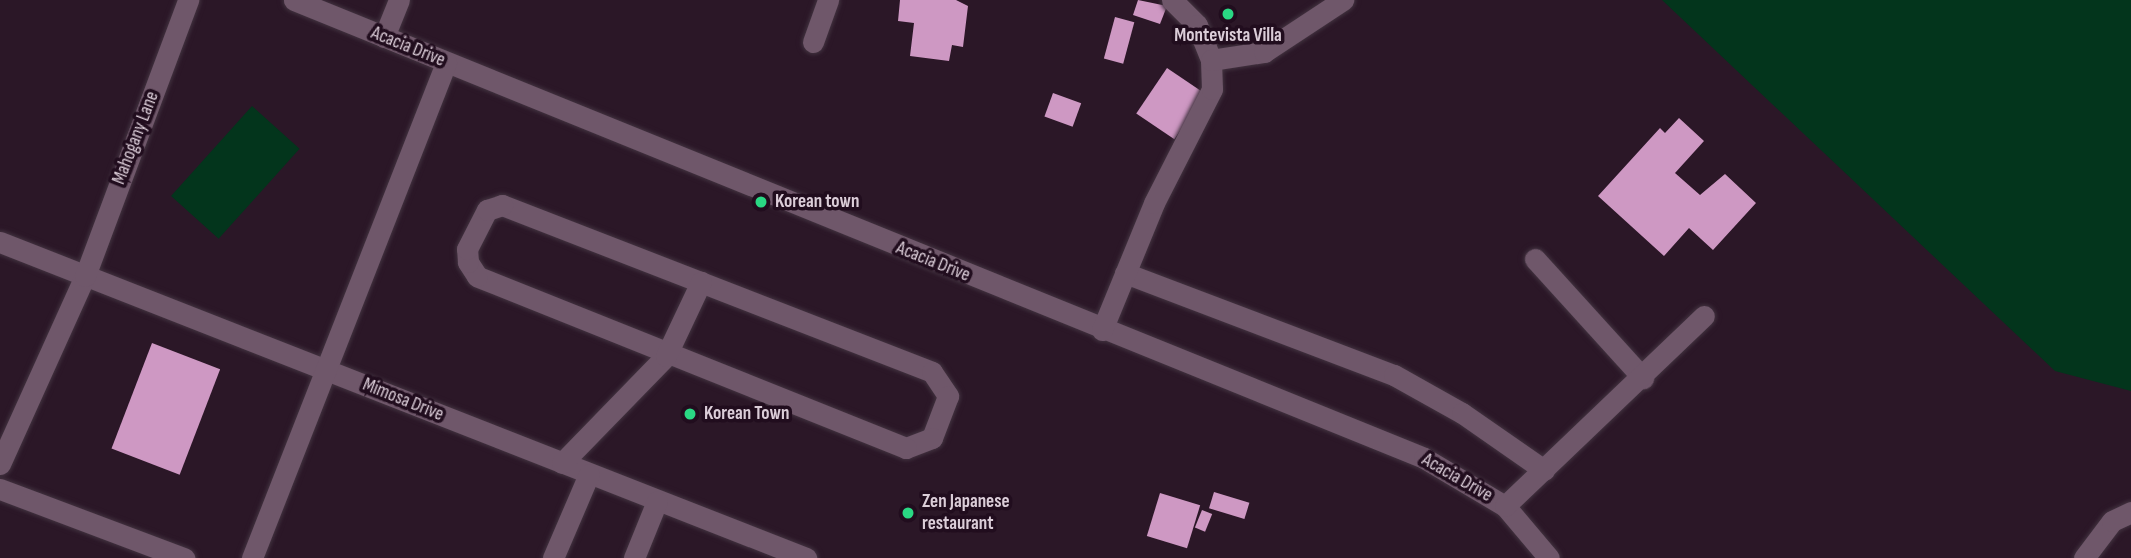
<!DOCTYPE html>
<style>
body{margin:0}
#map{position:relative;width:2131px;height:558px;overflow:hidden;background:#2b1727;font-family:"Sofia Sans Condensed",sans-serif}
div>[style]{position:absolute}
.green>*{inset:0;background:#03351c;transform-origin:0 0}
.building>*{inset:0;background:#ce98c3;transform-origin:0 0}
.roads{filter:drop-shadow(0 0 2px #423340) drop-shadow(0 0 2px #423340)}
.minor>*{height:21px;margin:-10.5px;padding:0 10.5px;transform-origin:10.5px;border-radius:10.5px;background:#6f576a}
.dots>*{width:19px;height:19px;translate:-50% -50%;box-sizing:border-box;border:4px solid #210d1e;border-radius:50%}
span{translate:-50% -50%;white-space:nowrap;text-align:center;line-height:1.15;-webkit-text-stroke:7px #210d1e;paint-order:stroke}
.poi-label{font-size:19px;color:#dbcdd8;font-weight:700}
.left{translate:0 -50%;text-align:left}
.street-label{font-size:19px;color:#dbcdd8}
</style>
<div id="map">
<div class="green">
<div style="clip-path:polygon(1662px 0,2131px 0,2131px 391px,2055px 371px)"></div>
<div style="left:252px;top:106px;width:64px;height:121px;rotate:42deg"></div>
</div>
<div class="building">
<div style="clip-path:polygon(900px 0,956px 0,968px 6px,963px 47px,952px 45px,949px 61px,910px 56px,914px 23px,898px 21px)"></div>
<div style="clip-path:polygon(1138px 0,1167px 6px,1160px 24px,1133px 15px)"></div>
<div style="left:1115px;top:17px;width:20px;height:43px;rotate:15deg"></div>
<div style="left:1167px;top:68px;width:46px;height:55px;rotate:34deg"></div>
<div style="left:1053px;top:93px;width:30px;height:25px;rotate:20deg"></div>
<div style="clip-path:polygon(1679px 118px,1704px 141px,1675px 173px,1700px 195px,1725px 174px,1756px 203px,1713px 250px,1689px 228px,1664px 256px,1598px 196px,1660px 128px,1665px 133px)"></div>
<div style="left:152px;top:343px;width:73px;height:113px;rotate:21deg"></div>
<div style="left:1214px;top:492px;width:37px;height:17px;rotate:17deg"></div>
<div style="left:1160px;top:493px;width:42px;height:45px;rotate:17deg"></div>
<div style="left:1202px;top:510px;width:11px;height:19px;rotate:22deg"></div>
</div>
<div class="roads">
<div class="minor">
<div style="left:294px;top:0;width:1219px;rotate:22.06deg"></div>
<div style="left:1424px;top:458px;width:94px;rotate:30.7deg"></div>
<div style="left:1505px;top:506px;width:68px;rotate:49.8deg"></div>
<div style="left:1172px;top:0;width:35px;rotate:45deg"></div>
<div style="left:1197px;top:25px;width:38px;rotate:68deg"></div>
<div style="left:384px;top:37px;width:40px;rotate:-68deg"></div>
<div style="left:813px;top:42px;width:45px;rotate:-70.3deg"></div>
<div style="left:502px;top:205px;width:461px;rotate:21.2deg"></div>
<div style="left:932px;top:372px;width:29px;rotate:56deg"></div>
<div style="left:948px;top:396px;width:45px;rotate:110.9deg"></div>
<div style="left:932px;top:438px;width:28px;rotate:159deg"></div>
<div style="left:906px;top:448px;width:462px;rotate:-158.2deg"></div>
<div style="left:477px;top:276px;width:17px;rotate:-123deg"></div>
<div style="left:468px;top:262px;width:13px;rotate:-94deg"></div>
<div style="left:467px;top:249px;width:44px;rotate:-62.9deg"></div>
<div style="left:487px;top:210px;width:16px;rotate:-18deg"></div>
<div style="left:0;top:242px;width:866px;rotate:21.41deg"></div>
<div style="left:1535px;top:259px;width:161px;rotate:47.8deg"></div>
<div style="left:1125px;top:273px;width:288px;rotate:20.8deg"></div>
<div style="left:1394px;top:375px;width:78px;rotate:29.2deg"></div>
<div style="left:1462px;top:413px;width:100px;rotate:34.8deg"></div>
<div style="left:1102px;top:330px;width:137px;rotate:-67.7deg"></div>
<div style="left:1154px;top:203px;width:128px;rotate:-63deg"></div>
<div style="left:1212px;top:89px;width:29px;rotate:-92deg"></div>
<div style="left:1211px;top:60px;width:54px;rotate:-8.6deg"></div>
<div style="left:1264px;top:52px;width:95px;rotate:-33.4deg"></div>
<div style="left:562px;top:463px;width:149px;rotate:-45.8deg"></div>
<div style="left:666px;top:356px;width:82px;rotate:-64.7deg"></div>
<div style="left:0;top:464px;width:206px;rotate:-65.7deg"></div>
<div style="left:85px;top:276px;width:295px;rotate:-69.5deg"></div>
<div style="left:0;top:489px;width:197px;rotate:20.6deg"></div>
<div style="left:1505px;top:506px;width:275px;rotate:-43.7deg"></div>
<div style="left:252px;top:558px;width:532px;rotate:-68.6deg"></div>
<div style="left:553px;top:558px;width:91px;rotate:-66.8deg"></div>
<div style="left:634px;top:558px;width:61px;rotate:-68deg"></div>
<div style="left:2084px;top:558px;width:46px;rotate:-52.9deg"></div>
<div style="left:2112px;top:521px;width:21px;rotate:-25deg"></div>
</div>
</div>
<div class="dots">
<div style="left:1228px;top:14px;background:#2ad884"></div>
<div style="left:761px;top:202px;background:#2ad884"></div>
<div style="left:690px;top:414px;background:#2ad884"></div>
<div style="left:908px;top:513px;background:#2ad884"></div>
</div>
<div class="poi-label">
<span style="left:1228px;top:36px">Montevista Villa</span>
<span class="left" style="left:775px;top:202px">Korean town</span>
<span class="left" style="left:704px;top:414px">Korean Town</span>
<span class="left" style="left:922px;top:513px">Zen Japanese<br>restaurant</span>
</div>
<div class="street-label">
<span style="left:408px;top:47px;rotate:22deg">Acacia Drive</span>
<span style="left:136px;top:138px;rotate:-69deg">Mahogany Lane</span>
<span style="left:933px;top:262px;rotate:22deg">Acacia Drive</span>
<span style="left:403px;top:400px;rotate:22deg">Mimosa Drive</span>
<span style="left:1457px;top:478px;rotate:30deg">Acacia Drive</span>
</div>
</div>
